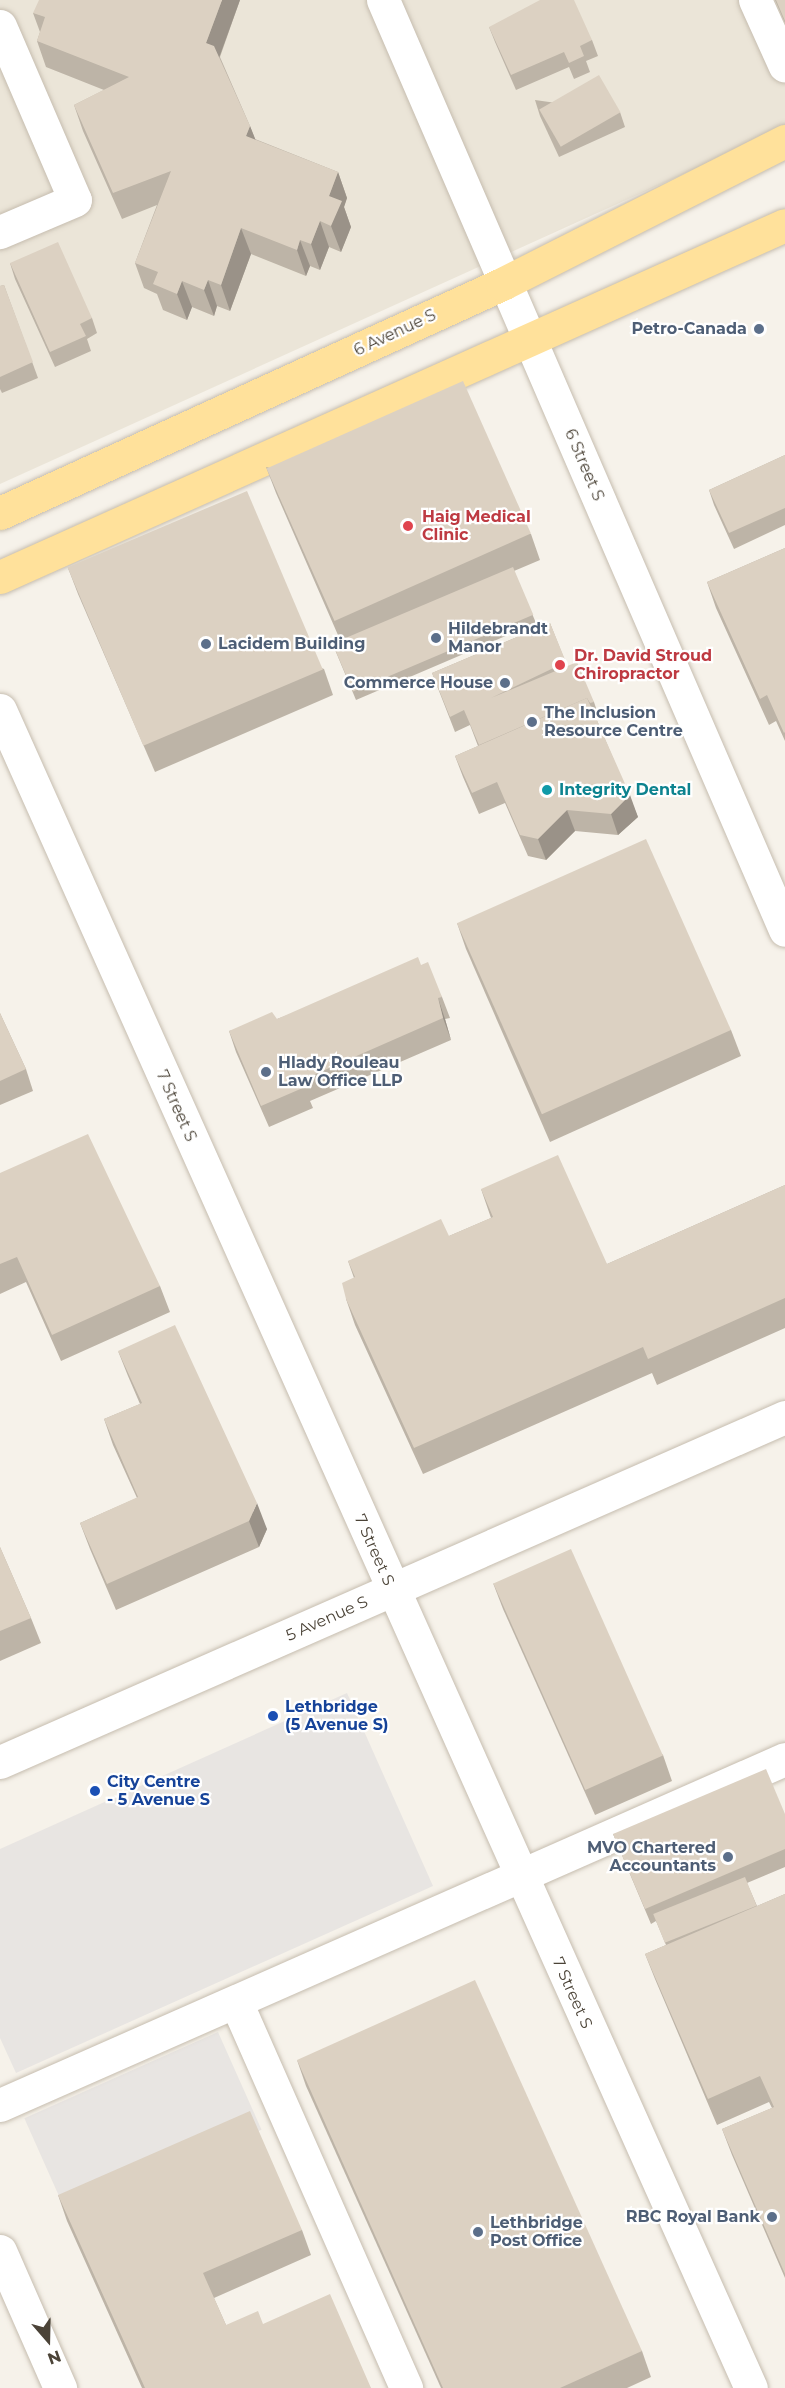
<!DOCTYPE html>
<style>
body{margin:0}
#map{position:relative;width:785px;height:2388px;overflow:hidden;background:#f6f2ea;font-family:Montserrat,sans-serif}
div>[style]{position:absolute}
.residential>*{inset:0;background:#ebe5d8}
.parking>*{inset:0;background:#e8e5e2;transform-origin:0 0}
.roads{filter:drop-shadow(0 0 2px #c6bdaf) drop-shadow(0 0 2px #c6bdaf)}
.minor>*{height:33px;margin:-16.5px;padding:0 16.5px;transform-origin:16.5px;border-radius:16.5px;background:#fff}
.major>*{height:33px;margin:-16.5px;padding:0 16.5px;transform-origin:16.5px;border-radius:16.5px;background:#ffe19b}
.wall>*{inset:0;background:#bdb4a7}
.shaded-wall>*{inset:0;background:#9a9288}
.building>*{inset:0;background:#dcd1c2;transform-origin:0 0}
.dots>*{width:16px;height:16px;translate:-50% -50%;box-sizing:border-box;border:3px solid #fff;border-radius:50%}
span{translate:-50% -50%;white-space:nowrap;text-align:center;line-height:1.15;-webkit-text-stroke:4.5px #fff;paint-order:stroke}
.service-label{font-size:16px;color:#4e5e75;font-weight:700}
.right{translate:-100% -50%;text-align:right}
.left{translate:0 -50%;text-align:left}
.street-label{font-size:16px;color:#4b4337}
.health-label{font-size:16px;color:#be3a42;font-weight:700}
.culture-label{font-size:16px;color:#0d838f;font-weight:700}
.transit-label{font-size:16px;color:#164399;font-weight:700}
.north{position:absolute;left:18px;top:2310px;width:60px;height:60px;-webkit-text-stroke:4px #fff;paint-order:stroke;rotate:160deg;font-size:16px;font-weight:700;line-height:24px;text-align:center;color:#4b4337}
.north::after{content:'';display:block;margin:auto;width:21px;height:27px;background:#4b4337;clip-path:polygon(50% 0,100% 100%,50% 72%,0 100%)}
</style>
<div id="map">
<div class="residential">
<div style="clip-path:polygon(0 0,785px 0,785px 128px,0 484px)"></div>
</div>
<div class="parking">
<div style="clip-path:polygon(347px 1693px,433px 1886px,16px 2073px,0 2038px,0 1849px)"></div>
<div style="left:218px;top:2032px;width:107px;height:212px;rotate:66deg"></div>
</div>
<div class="roads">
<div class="minor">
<div style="left:383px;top:0;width:1013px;rotate:66.62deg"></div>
<div style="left:755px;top:0;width:72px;rotate:65.6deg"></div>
<div style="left:0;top:26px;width:189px;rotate:66.7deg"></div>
<div style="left:75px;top:200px;width:82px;rotate:156.9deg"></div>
<div style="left:0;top:710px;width:1838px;rotate:65.89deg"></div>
<div style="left:0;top:1762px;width:857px;rotate:-23.73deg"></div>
<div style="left:236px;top:2002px;width:422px;rotate:66.2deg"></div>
<div style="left:0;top:2105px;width:858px;rotate:-23.79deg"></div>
<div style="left:0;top:2251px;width:150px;rotate:66.3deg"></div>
</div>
<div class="major">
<div style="left:0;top:513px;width:552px;rotate:-24.52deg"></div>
<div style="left:502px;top:284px;width:317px;rotate:-26.8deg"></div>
<div style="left:0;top:577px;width:860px;rotate:-24.15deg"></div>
</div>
</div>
<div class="wall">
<div style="clip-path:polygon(240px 0,220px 57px,250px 126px,255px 139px,338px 172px,347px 198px,344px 207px,351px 227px,341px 252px,329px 247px,320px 270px,310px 266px,306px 276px,251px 254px,230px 311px,217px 306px,214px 316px,192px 307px,187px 320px,163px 310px,157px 294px,144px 288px,135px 263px,157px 205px,122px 219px,83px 131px,74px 105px,104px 90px,46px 67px,37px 41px,40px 32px,33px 13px)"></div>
<div style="clip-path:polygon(775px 0,785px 0,785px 23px)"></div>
<div style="clip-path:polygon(489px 27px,592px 40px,598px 56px,586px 61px,590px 72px,574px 79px,569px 67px,516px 90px,495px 42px)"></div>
<div style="clip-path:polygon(535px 100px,620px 112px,625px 127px,559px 157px,540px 116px)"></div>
<div style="clip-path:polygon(10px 263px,92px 318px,97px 333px,87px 339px,91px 351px,55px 367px,15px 279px)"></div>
<div style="clip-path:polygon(4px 285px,38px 378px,2px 393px,0 389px,0 286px)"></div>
<div style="clip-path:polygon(785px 455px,785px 525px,734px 549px,714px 505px,709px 490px)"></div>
<div style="clip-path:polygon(266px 467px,531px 534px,540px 560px,514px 571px,536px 623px,356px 700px,333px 645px,341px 642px,276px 493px)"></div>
<div style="clip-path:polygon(785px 548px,785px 741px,776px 721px,769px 725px,716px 608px,707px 582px)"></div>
<div style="clip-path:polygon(68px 568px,324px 669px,333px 695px,155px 772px,78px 594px)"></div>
<div style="clip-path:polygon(550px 623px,567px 666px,594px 702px,599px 717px,596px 718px,638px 817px,618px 835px,575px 831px,546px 860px,528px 856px,505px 803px,479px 814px,463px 777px,455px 756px,478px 746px,470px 725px,455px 732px,432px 673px)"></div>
<div style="clip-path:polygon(457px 923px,731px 1030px,741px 1056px,550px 1142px,466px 949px)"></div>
<div style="clip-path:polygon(421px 965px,442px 997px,450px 1018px,445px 1019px,451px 1040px,310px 1101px,313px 1108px,269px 1127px,236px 1052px,229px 1031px,277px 1019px)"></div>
<div style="clip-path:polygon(0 1013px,26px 1069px,33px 1091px,0 1105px)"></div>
<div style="clip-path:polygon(0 1173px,160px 1286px,170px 1312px,61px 1361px,26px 1282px,0 1294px)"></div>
<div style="clip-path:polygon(785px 1185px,785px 1328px,657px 1385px,652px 1373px,423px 1474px,355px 1325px,346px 1299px,354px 1278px,348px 1261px,449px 1236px,491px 1218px,481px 1189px,607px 1264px)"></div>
<div style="clip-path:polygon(118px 1351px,267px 1529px,259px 1547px,116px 1610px,90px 1549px,80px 1523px,137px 1498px,113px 1445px,104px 1419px,140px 1404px,128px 1376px)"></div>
<div style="clip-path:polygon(0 1547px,31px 1618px,41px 1643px,0 1661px)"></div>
<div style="clip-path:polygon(493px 1583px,663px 1755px,672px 1781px,595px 1815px,503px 1609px)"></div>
<div style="clip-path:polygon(785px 1814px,785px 1867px,747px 1883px,757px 1906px,785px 1894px,785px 2278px,732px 2155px,722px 2129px,772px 2108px,769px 2102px,717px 2125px,655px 1979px,645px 1954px,666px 1945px,656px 1921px,651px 1924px,613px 1834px)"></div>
<div style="clip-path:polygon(297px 2060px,642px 2351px,651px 2377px,627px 2388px,441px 2388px,306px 2086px)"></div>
<div style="clip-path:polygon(58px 2195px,302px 2230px,311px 2255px,214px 2298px,226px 2325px,263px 2324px,371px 2388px,142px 2388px,67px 2221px)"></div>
</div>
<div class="shaded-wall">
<div style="clip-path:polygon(222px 0,240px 0,215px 69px,206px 43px)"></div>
<div style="clip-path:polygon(250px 126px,260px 151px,246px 136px)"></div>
<div style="clip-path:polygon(338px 172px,347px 198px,344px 207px,351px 227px,341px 252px,331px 226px,329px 196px)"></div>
<div style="clip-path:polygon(320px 221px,329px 247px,320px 270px,311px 244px)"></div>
<div style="clip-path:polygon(241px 228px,251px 254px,230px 311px,221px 285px)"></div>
<div style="clip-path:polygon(300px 240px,310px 266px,306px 276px,297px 250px)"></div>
<div style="clip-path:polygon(208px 280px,217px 306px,214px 316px,204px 290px)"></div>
<div style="clip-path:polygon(182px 281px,192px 307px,187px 320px,177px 294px)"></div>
<div style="clip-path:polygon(630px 795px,638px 817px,618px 835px,611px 814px)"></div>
<div style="clip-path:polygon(567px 810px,575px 831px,546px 860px,538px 839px)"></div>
<div style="clip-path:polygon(438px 998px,445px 1019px,451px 1040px,443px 1018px)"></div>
<div style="clip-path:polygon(257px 1503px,267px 1529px,259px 1547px,249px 1521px)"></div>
</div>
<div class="building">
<div style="clip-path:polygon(39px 0,222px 0,206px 43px,214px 46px,250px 126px,246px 136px,338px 172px,329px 196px,342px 201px,331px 226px,320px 221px,311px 244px,300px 240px,297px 250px,241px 228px,221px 285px,208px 280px,204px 290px,182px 281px,177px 294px,153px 284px,158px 272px,135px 263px,171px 171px,113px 193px,74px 105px,129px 77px,37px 41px,45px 17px,33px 13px)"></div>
<div style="clip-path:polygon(540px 0,574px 0,592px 40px,580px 46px,584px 56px,569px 63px,564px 52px,511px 75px,489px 27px)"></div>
<div style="clip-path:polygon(776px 0,785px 0,785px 21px)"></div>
<div style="left:599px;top:75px;width:43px;height:69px;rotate:60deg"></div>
<div style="clip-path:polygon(58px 242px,92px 318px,80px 324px,86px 336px,50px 352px,10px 263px)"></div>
<div style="clip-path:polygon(4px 285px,33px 362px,0 377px,0 286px)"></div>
<div style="left:463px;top:381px;width:167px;height:215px;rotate:66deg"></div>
<div style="clip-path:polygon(785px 455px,785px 508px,729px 533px,709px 490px)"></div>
<div style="left:247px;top:491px;width:194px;height:195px;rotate:67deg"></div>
<div style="clip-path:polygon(785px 548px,785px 732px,784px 733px,767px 695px,760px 699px,707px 582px)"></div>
<div style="left:513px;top:567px;width:52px;height:196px;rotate:67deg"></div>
<div style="clip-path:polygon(550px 623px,566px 662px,491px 698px,577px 662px,594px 702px,590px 703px,587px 698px,479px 745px,464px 710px,450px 717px,432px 673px)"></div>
<div style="clip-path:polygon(587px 698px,630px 795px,611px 814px,567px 810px,538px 839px,520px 835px,497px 782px,472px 793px,455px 756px)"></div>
<div style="left:646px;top:839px;width:209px;height:207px;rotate:66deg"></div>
<div style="clip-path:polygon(418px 957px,421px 965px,428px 962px,442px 997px,438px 998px,443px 1018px,302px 1080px,305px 1087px,261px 1106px,229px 1031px,272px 1012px,277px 1019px)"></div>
<div style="clip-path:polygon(0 1013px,26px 1069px,0 1081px)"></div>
<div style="clip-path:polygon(88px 1134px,160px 1286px,52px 1335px,17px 1257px,0 1264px,0 1173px)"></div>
<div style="clip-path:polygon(558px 1155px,607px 1264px,785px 1185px,785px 1298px,648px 1359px,643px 1347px,414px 1448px,346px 1299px,342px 1283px,355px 1277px,348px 1261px,441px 1219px,449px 1236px,493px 1217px,481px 1189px)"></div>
<div style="clip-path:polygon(175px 1325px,257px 1503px,249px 1521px,107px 1584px,80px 1523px,138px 1497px,104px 1419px,142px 1403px,118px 1351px)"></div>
<div style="clip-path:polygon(0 1547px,31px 1618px,0 1631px)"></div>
<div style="left:571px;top:1549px;width:226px;height:85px;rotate:66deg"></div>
<div style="clip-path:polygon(766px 1769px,785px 1814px,785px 1849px,645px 1909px,613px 1834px)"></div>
<div style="left:745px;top:1877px;width:31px;height:99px;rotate:68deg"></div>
<div style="clip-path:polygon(785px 1894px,785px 2274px,722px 2129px,774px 2107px,760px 2076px,708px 2099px,645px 1954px)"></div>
<div style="clip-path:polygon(475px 1980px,642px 2351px,560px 2388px,443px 2388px,297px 2060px)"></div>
<div style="clip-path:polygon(250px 2111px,302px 2230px,203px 2273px,226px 2325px,258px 2311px,263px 2324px,330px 2294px,371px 2388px,145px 2388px,58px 2195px)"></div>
</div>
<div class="dots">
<div style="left:759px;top:329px;background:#5c6f8a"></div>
<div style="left:408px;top:526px;background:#e0444e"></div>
<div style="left:436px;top:638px;background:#5c6f8a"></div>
<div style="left:206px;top:644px;background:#5c6f8a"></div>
<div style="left:560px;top:665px;background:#e0444e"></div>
<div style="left:505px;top:683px;background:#5c6f8a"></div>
<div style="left:532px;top:722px;background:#5c6f8a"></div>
<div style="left:547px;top:790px;background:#0f9aa8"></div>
<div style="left:266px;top:1072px;background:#5c6f8a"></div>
<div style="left:273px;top:1716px;background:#1a4fb4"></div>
<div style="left:95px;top:1791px;background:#1a4fb4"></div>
<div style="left:728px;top:1857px;background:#5c6f8a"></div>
<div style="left:772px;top:2217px;background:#5c6f8a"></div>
<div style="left:478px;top:2232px;background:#5c6f8a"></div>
</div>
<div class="service-label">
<span class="right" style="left:747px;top:329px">Petro-Canada</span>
<span class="left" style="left:448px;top:638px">Hildebrandt<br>Manor</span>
<span class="left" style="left:218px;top:644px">Lacidem Building</span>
<span class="right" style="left:493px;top:683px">Commerce House</span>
<span class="left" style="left:544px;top:722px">The Inclusion<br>Resource Centre</span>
<span class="left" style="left:278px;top:1072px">Hlady Rouleau<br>Law Office LLP</span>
<span class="right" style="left:716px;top:1857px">MVO Chartered<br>Accountants</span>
<span class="right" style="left:760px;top:2217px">RBC Royal Bank</span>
<span class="left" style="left:490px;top:2232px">Lethbridge<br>Post Office</span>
</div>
<div class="street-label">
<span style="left:395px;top:333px;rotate:-25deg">6 Avenue S</span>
<span style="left:584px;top:465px;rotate:67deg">6 Street S</span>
<span style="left:176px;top:1106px;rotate:66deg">7 Street S</span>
<span style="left:374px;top:1550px;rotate:66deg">7 Street S</span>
<span style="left:327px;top:1619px;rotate:-24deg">5 Avenue S</span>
<span style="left:572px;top:1993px;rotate:66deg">7 Street S</span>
</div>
<div class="health-label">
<span class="left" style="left:422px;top:526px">Haig Medical<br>Clinic</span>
<span class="left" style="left:574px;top:665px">Dr. David Stroud<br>Chiropractor</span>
</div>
<div class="culture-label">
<span class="left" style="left:559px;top:790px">Integrity Dental</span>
</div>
<div class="transit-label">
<span class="left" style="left:285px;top:1716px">Lethbridge<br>(5 Avenue S)</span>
<span class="left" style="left:107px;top:1791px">City Centre<br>- 5 Avenue S</span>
</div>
<div class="north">N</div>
</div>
